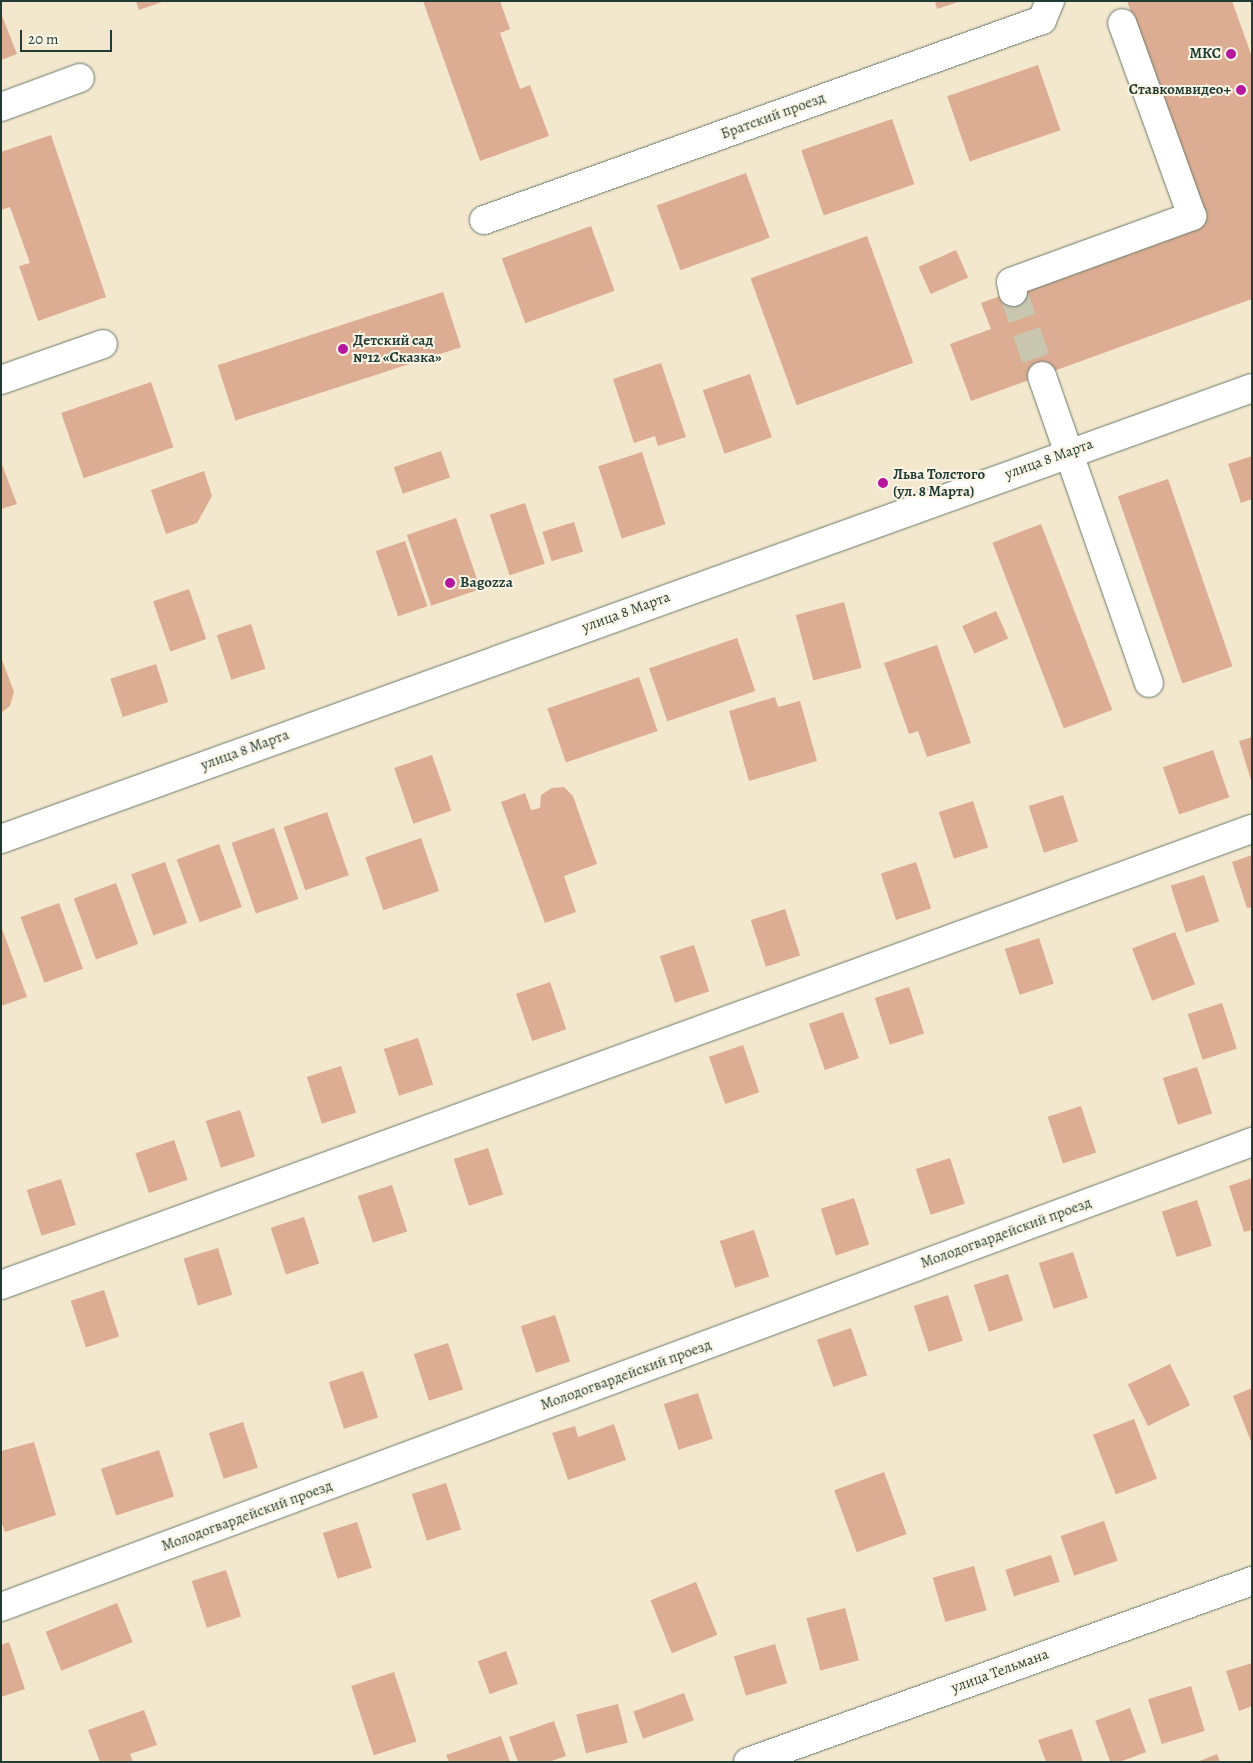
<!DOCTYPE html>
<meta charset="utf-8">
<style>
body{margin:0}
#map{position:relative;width:1253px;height:1763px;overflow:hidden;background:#f3e8ce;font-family:Alegreya,serif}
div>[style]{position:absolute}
.building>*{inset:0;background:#dcad93;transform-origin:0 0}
.minor-tunnel>*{height:28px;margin-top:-14px;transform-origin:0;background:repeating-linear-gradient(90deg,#c9c6af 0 28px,transparent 0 42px)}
.roads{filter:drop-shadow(0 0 1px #69796a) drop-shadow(0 0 1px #69796a)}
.minor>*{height:28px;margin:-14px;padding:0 14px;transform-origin:14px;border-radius:14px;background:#fff}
.dots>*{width:14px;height:14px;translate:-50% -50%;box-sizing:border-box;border:2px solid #fcf5e5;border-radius:50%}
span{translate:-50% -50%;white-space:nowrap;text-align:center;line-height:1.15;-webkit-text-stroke:4px #fcf5e5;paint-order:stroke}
.poi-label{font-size:15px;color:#1f3d34;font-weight:700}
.right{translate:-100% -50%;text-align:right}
.left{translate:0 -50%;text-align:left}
.street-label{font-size:15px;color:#1f3d34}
.frame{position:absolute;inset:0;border:2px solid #1f3d34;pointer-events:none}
.scale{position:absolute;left:20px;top:30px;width:92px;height:22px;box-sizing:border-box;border:2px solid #1f3d34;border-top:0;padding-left:6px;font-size:15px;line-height:18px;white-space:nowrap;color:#1f3d34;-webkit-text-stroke:4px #fcf5e5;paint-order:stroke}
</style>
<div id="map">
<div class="building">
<div style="clip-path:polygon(136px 1px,162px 1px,162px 2px,139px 10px)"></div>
<div style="clip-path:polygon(423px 1px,500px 1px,510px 29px,500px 33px,520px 89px,530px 85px,549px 136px,480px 161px)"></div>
<div style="clip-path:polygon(935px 1px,958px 1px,958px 2px,937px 9px)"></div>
<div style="clip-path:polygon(1127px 1px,1232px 1px,1252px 57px,1252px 299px,971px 401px,950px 344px,991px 329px,981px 303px,1204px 221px)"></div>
<div style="clip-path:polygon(1px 13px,17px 54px,1px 60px)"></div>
<div style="left:1038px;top:65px;width:69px;height:96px;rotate:71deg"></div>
<div style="left:892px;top:119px;width:69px;height:96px;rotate:71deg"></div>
<div style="clip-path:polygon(51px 135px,106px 297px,38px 321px,19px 266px,30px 263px,10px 207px,1px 210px,1px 152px)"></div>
<div style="left:746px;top:173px;width:69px;height:95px;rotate:70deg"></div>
<div style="left:591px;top:226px;width:69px;height:95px;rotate:70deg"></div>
<div style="left:867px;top:236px;width:135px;height:124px;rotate:70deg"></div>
<div style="left:956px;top:250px;width:30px;height:41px;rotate:66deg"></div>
<div style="left:443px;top:292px;width:58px;height:237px;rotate:72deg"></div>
<div style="clip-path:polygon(661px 363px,686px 437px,658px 446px,655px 436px,634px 443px,613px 379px)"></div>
<div style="left:750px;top:374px;width:67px;height:50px;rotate:71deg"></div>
<div style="left:151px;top:382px;width:69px;height:95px;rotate:71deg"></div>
<div style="left:441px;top:451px;width:28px;height:50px;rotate:71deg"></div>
<div style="left:642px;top:452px;width:76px;height:46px;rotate:72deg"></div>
<div style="clip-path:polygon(1252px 456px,1252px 499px,1241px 503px,1228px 464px)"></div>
<div style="clip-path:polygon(1px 462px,17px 504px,1px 509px)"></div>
<div style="clip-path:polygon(204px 471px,212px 496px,197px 523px,166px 534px,151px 490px)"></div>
<div style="left:1168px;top:479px;width:198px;height:53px;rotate:71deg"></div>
<div style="left:525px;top:503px;width:64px;height:37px;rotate:72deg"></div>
<div style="left:456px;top:518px;width:75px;height:52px;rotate:71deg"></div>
<div style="left:574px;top:522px;width:31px;height:33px;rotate:73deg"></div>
<div style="left:1041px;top:524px;width:199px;height:52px;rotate:69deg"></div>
<div style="left:405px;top:541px;width:69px;height:31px;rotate:71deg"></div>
<div style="left:189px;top:589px;width:53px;height:38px;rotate:71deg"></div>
<div style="left:844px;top:602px;width:68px;height:50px;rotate:75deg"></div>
<div style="left:996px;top:611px;width:30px;height:37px;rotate:66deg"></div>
<div style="left:251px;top:624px;width:47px;height:36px;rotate:72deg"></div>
<div style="left:737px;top:638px;width:56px;height:93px;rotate:71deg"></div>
<div style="clip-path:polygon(937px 645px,971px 743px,927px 757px,918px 731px,909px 734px,884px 663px)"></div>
<div style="clip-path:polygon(1px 657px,14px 692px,10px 706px,1px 713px)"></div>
<div style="left:156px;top:664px;width:40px;height:48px;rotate:72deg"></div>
<div style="left:639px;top:677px;width:57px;height:97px;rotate:71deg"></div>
<div style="clip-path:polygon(775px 697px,778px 707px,800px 701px,817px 761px,749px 781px,729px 711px)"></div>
<div style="clip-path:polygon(1252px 737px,1252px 780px,1251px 780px,1239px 741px)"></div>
<div style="left:1213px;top:750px;width:50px;height:53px;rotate:71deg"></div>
<div style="left:432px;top:755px;width:59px;height:40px;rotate:71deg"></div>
<div style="clip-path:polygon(564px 787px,573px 796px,597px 864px,564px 876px,576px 912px,545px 923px,501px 802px,525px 793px,531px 810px,540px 808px,541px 795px,552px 788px)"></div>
<div style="left:1063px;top:795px;width:49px;height:36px;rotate:72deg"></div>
<div style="left:973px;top:801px;width:49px;height:36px;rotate:72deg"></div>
<div style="left:327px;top:812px;width:67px;height:46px;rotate:71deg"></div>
<div style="left:274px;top:828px;width:75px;height:45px;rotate:71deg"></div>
<div style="left:421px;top:838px;width:56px;height:59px;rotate:71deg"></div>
<div style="left:219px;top:844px;width:67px;height:45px;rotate:70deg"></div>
<div style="clip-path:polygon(1252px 855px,1252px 907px,1247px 908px,1232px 862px)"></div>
<div style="left:165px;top:862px;width:65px;height:36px;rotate:70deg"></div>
<div style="left:916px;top:862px;width:49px;height:37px;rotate:72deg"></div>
<div style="left:1204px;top:875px;width:49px;height:35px;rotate:72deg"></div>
<div style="left:116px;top:883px;width:65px;height:45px;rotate:70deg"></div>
<div style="left:59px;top:903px;width:70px;height:41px;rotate:70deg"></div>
<div style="left:785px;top:909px;width:49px;height:36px;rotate:72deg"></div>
<div style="clip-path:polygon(1px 926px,27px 997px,1px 1006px)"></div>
<div style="left:1175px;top:932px;width:56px;height:46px;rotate:69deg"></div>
<div style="left:1039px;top:938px;width:48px;height:36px;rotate:72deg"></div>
<div style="left:694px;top:945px;width:49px;height:36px;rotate:72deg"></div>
<div style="left:550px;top:982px;width:50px;height:36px;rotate:71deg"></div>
<div style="left:909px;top:987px;width:49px;height:36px;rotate:72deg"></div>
<div style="left:1222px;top:1003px;width:48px;height:36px;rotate:72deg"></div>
<div style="left:843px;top:1012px;width:49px;height:36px;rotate:71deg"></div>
<div style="left:418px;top:1038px;width:49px;height:36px;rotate:72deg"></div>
<div style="left:743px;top:1045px;width:50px;height:36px;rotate:71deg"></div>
<div style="left:341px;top:1066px;width:49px;height:36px;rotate:72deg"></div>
<div style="left:1197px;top:1067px;width:49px;height:36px;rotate:72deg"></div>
<div style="left:1081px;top:1106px;width:49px;height:35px;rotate:72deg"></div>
<div style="left:240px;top:1110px;width:49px;height:36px;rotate:72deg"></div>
<div style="left:174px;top:1140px;width:42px;height:41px;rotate:71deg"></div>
<div style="left:488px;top:1148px;width:49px;height:36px;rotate:72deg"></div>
<div style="left:950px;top:1158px;width:48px;height:36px;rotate:72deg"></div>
<div style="clip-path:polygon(1252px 1178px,1252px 1230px,1244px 1232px,1229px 1186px)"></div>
<div style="left:61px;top:1179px;width:48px;height:36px;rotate:72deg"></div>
<div style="left:392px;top:1185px;width:49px;height:36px;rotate:72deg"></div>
<div style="left:854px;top:1198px;width:49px;height:35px;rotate:72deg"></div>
<div style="left:1197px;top:1200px;width:48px;height:37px;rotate:72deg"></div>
<div style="left:304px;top:1217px;width:49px;height:35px;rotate:72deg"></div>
<div style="left:754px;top:1230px;width:49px;height:36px;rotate:72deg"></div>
<div style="left:218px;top:1248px;width:49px;height:36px;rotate:73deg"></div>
<div style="left:1073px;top:1252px;width:48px;height:36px;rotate:72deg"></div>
<div style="left:1008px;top:1274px;width:49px;height:36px;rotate:72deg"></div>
<div style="left:104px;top:1290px;width:49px;height:35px;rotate:72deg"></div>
<div style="left:948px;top:1295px;width:48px;height:36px;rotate:72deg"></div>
<div style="left:555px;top:1315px;width:49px;height:36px;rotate:72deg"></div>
<div style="left:851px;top:1328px;width:50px;height:36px;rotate:71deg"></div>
<div style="left:448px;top:1343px;width:49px;height:36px;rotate:72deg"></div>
<div style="left:1170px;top:1364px;width:46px;height:47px;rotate:64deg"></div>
<div style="left:363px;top:1371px;width:49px;height:36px;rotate:72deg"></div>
<div style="clip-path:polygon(1252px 1388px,1252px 1444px,1233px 1396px)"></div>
<div style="left:698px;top:1393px;width:48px;height:36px;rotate:72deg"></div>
<div style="left:1134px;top:1419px;width:64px;height:44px;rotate:69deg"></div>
<div style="left:243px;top:1422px;width:48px;height:36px;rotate:72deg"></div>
<div style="clip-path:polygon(614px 1424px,626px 1460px,568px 1480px,552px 1433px,575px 1426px,578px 1437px)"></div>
<div style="clip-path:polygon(34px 1442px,56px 1515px,5px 1532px,1px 1521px,1px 1451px)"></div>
<div style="left:159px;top:1450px;width:49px;height:61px;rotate:72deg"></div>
<div style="left:884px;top:1472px;width:66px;height:53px;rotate:70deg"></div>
<div style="left:446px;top:1483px;width:49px;height:36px;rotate:72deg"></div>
<div style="left:1104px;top:1521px;width:42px;height:46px;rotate:71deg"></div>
<div style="left:357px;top:1522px;width:48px;height:36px;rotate:72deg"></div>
<div style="left:1051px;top:1555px;width:28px;height:48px;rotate:72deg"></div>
<div style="left:974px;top:1566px;width:46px;height:43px;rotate:74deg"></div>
<div style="left:226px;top:1570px;width:49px;height:36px;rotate:72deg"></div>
<div style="left:696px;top:1582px;width:57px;height:49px;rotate:68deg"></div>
<div style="left:117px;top:1603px;width:42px;height:77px;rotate:68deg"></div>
<div style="left:845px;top:1608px;width:54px;height:40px;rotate:75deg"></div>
<div style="clip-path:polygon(9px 1642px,25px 1689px,1px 1697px,1px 1645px)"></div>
<div style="left:775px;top:1644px;width:41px;height:43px;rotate:73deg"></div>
<div style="left:506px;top:1651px;width:35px;height:30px;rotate:70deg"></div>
<div style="clip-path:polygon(1252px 1663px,1252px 1706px,1239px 1711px,1226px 1671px)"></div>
<div style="left:394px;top:1672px;width:73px;height:45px;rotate:72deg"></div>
<div style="left:1191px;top:1686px;width:47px;height:45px;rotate:73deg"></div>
<div style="left:684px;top:1693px;width:29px;height:54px;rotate:70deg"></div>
<div style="left:618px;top:1704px;width:40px;height:43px;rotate:76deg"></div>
<div style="left:1130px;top:1708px;width:47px;height:37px;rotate:70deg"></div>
<div style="clip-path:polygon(144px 1710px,157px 1745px,130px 1754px,133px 1762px,100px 1762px,88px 1730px)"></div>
<div style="clip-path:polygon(554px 1721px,566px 1756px,549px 1762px,518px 1762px,509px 1737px)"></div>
<div style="clip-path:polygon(1072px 1729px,1083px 1762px,1046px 1762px,1038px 1740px)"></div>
<div style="clip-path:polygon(501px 1736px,510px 1762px,449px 1762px,446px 1755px)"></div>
<div style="clip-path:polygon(1217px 1754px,1220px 1762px,1197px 1762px)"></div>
</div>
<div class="minor-tunnel">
<div style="left:1013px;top:292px;width:89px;rotate:71deg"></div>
</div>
<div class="roads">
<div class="minor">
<div style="left:1px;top:107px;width:84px;rotate:-20.2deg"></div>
<div style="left:484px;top:220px;width:593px;rotate:-19.72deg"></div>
<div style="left:1042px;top:20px;width:21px;rotate:-67deg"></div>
<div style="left:1013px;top:292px;width:10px;rotate:-101deg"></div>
<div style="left:1011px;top:282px;width:193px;rotate:-20deg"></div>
<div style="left:1192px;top:216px;width:205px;rotate:-109.9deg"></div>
<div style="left:1042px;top:376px;width:325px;rotate:70.8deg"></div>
<div style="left:1px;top:380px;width:108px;rotate:-19.4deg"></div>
<div style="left:1px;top:839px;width:1330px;rotate:-19.82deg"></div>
<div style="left:1px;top:1285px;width:1332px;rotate:-20.03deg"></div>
<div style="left:1px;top:1607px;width:1335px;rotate:-20.39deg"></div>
<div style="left:748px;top:1762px;width:536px;rotate:-19.75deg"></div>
</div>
</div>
<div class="dots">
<div style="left:1231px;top:54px;background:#b5179e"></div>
<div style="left:1241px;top:90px;background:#b5179e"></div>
<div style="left:343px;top:349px;background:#b5179e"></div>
<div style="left:883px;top:483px;background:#b5179e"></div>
<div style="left:450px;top:583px;background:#b5179e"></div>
</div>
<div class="poi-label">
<span class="right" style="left:1221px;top:54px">МКС</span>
<span class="right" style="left:1231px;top:90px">Ставкомвидео+</span>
<span class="left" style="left:353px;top:349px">Детский сад<br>№12 «Сказка»</span>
<span class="left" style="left:893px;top:483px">Льва Толстого<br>(ул. 8 Марта)</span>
<span class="left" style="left:460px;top:583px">Bagozza</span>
</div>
<div class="street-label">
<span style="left:773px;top:116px;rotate:-20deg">Братский проезд</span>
<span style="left:1049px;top:459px;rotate:-20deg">улица 8 Марта</span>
<span style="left:626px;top:612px;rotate:-20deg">улица 8 Марта</span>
<span style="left:245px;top:750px;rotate:-20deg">улица 8 Марта</span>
<span style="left:1006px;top:1233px;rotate:-20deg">Молодогвардейский проезд</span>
<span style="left:626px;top:1375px;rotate:-20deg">Молодогвардейский проезд</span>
<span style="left:247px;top:1516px;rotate:-20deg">Молодогвардейский проезд</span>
<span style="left:1000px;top:1671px;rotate:-20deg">улица Тельмана</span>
</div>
<div class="frame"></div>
<div class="scale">20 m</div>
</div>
